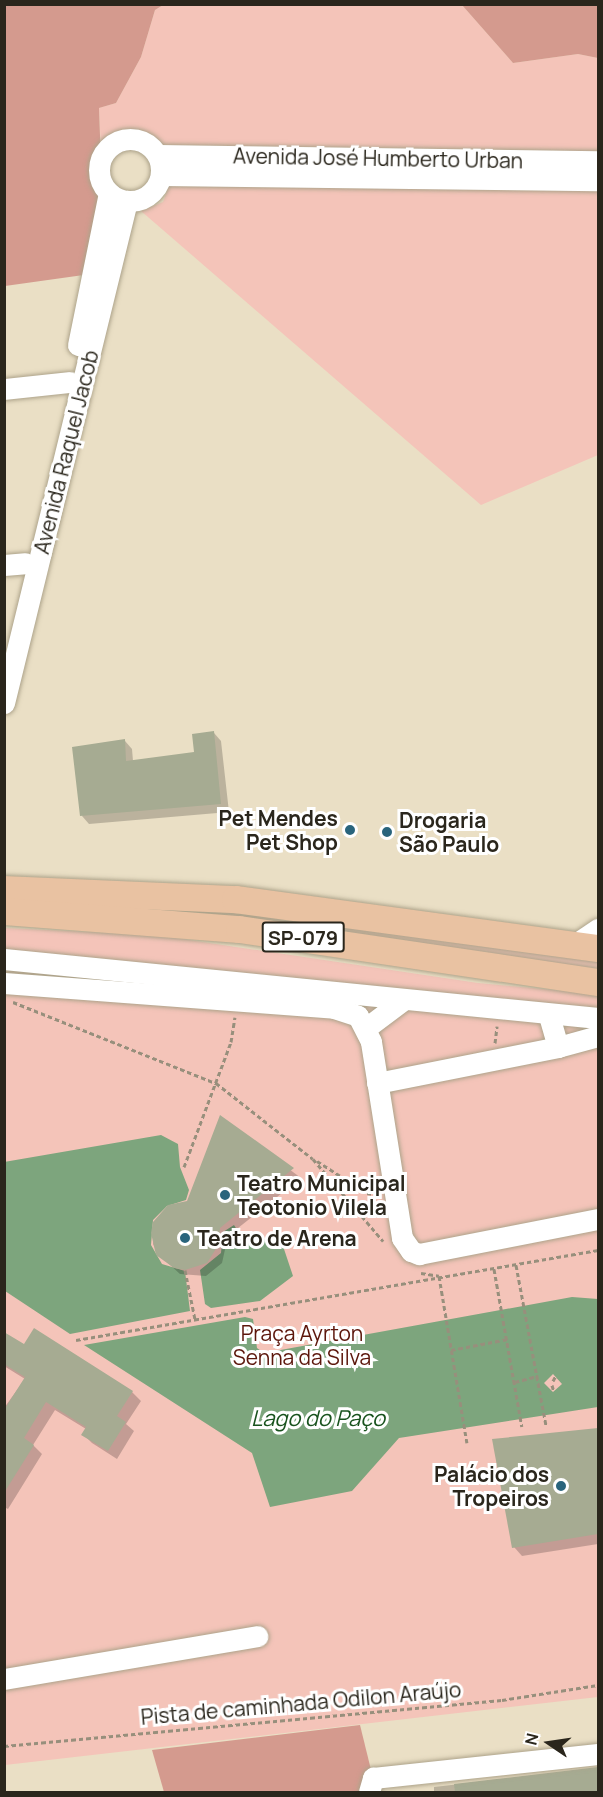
<!DOCTYPE html>
<meta charset="utf-8">
<style>
body{margin:0}
#map{position:relative;width:603px;height:1797px;overflow:hidden;background:#eadfc5;font-family:Manrope,sans-serif}
div>[style]{position:absolute}
.green>*{inset:0;background:#f4c4b9}
.forest>*{inset:0;background:#d49a8e}
.water>*{inset:0;background:#7da57d}
.shadow>*{inset:0;background:#0003}
.building>*{inset:0;background:#a6ab92}
.path>*{height:3px;margin-top:-1.5px;transform-origin:0;background:repeating-linear-gradient(90deg,#978f7c 0 4.5px,transparent 0 7.5px)}
.roads{filter:drop-shadow(0 0 2px #ada38a) drop-shadow(0 0 2px #ada38a)}
.minor>*{height:21px;margin:-10.5px;padding:0 10.5px;transform-origin:10.5px;border-radius:10.5px;background:#fff}
.minor>.ring{margin:-10.5px;padding:0;box-sizing:content-box;background:none;border:21px solid #fff;border-radius:50%}
.major>*{height:27px;margin:-13.5px;padding:0 13.5px;transform-origin:13.5px;border-radius:13.5px;background:#e9c2a2}
.dots>*{width:16px;height:16px;translate:-50% -50%;box-sizing:border-box;border:3px solid #fff;border-radius:50%}
span{translate:-50% -50%;white-space:nowrap;text-align:center;line-height:1.15;-webkit-text-stroke:6px #fff;paint-order:stroke}
.shield-label span{padding:2px 4px;background:#fff;border:2px solid;border-radius:4px;-webkit-text-stroke-width:0}
.shield-label{font-size:20px;color:#2a261c;font-weight:700}
.street-label{font-size:21px;color:#2a261c}
.poi-label{font-size:21px;color:#2a261c;font-weight:700}
.right{translate:-100% -50%;text-align:right}
.left{translate:0 -50%;text-align:left}
.park-label{font-size:21px;color:#5c160b}
.water-label{font-size:22px;color:#19531e;font-style:italic}
.frame{position:absolute;inset:0;border:6px solid #2a261c;pointer-events:none}
.north{position:absolute;left:519px;top:1713px;width:60px;height:60px;-webkit-text-stroke:4px #fff;paint-order:stroke;rotate:283deg;font-size:16px;font-weight:700;line-height:24px;text-align:center;color:#2a261c}
.north::after{content:'';display:block;margin:auto;width:21px;height:27px;background:#2a261c;clip-path:polygon(50% 0,100% 100%,50% 72%,0 100%)}
</style>
<div id="map">
<div class="green">
<div style="clip-path:polygon(163px 5px,462px 5px,513px 63px,578px 54px,598px 58px,598px 154px,159px 146px,127px 131px,111px 137px,101px 150px,99px 108px,116px 103px,141px 57px,155px 10px)"></div>
<div style="clip-path:polygon(170px 183px,598px 189px,598px 455px,481px 505px,141px 211px,163px 202px)"></div>
<div style="clip-path:polygon(5px 895px,170px 902px,598px 956px,598px 972px)"></div>
<div style="clip-path:polygon(5px 928px,156px 935px,478px 983px,598px 994px,598px 1697px,5px 1765px)"></div>
</div>
<div class="forest">
<div style="clip-path:polygon(4px 5px,163px 5px,155px 10px,141px 57px,116px 103px,99px 108px,105px 272px,5px 286px)"></div>
<div style="clip-path:polygon(462px 5px,598px 5px,598px 58px,578px 54px,513px 63px)"></div>
<div style="clip-path:polygon(360px 1725px,373px 1778px,369px 1792px,164px 1792px,152px 1750px)"></div>
</div>
<div class="water">
<div style="clip-path:polygon(161px 1135px,178px 1144px,180px 1167px,189px 1190px,186px 1200px,167px 1206px,153px 1220px,151px 1245px,162px 1264px,185px 1271px,190px 1311px,70px 1334px,5px 1291px,4px 1162px)"></div>
<div style="clip-path:polygon(234px 1225px,242px 1238px,281px 1240px,293px 1276px,260px 1301px,211px 1308px,205px 1304px,200px 1270px,221px 1253px,223px 1232px)"></div>
<div style="clip-path:polygon(evenodd,572px 1297px,598px 1299px,598px 1407px,399px 1438px,352px 1491px,270px 1507px,252px 1453px,84px 1345px,245px 1317px,253px 1319px,257px 1348px,264px 1353px,572px 1297px,553px 1374px,562px 1384px,553px 1392px,544px 1383px,553px 1374px)"></div>
</div>
<div class="shadow">
<div style="clip-path:polygon(214px 733px,221px 741px,229px 812px,89px 824px,82px 816px,125px 741px,132px 749px,133px 761px,196px 754px)"></div>
<div style="clip-path:polygon(221px 1118px,301px 1178px,228px 1236px,222px 1263px,206px 1276px,180px 1274px,158px 1254px,153px 1244px,155px 1222px,188px 1203px)"></div>
<div style="clip-path:polygon(4px 1342px,24px 1346px,132px 1392px,141px 1401px,126px 1424px,134px 1431px,117px 1459px,92px 1443px,83px 1434px,86px 1429px,55px 1410px,33px 1445px,42px 1454px,8px 1509px,4px 1507px,4px 1408px,25px 1379px,4px 1366px)"></div>
<div style="clip-path:polygon(598px 1429px,598px 1544px,522px 1556px,514px 1547px,493px 1440px)"></div>
<div style="clip-path:polygon(598px 1768px,598px 1792px,434px 1792px,434px 1787px)"></div>
</div>
<div class="building">
<div style="clip-path:polygon(214px 731px,221px 804px,80px 816px,72px 747px,125px 739px,126px 761px,194px 752px,192px 734px)"></div>
<div style="clip-path:polygon(220px 1115px,294px 1168px,220px 1228px,219px 1244px,207px 1263px,185px 1270px,174px 1268px,156px 1255px,151px 1233px,153px 1222px,168px 1205px,187px 1201px)"></div>
<div style="clip-path:polygon(34px 1328px,133px 1391px,117px 1416px,126px 1422px,108px 1451px,81px 1435px,86px 1427px,46px 1402px,24px 1438px,34px 1445px,4px 1493px,4px 1410px,25px 1377px,4px 1364px,4px 1332px,24px 1344px)"></div>
<div style="clip-path:polygon(598px 1428px,598px 1534px,512px 1548px,492px 1439px)"></div>
<div style="clip-path:polygon(598px 1767px,598px 1792px,455px 1792px,454px 1784px)"></div>
</div>
<div class="path">
<div style="left:13px;top:1002px;width:219px;rotate:21.8deg"></div>
<div style="left:216px;top:1083px;width:123px;rotate:38.1deg"></div>
<div style="left:313px;top:1159px;width:108px;rotate:49.5deg"></div>
<div style="left:495px;top:1043px;width:17px;rotate:-83deg"></div>
<div style="left:317px;top:1161px;width:59px;rotate:32.6deg"></div>
<div style="left:367px;top:1193px;width:12px;rotate:9deg"></div>
<div style="left:184px;top:1167px;width:134px;rotate:-69.4deg"></div>
<div style="left:231px;top:1042px;width:25px;rotate:-81deg"></div>
<div style="left:516px;top:1265px;width:163px;rotate:79.4deg"></div>
<div style="left:494px;top:1269px;width:160px;rotate:80deg"></div>
<div style="left:185px;top:1270px;width:50px;rotate:78.5deg"></div>
<div style="left:421px;top:1273px;width:18px;rotate:9deg"></div>
<div style="left:439px;top:1276px;width:169px;rotate:80.5deg"></div>
<div style="left:76px;top:1340px;width:530px;rotate:-9.78deg"></div>
<div style="left:451px;top:1350px;width:58px;rotate:-10.9deg"></div>
<div style="left:553px;top:1381px;width:7px;rotate:-63deg"></div>
<div style="left:515px;top:1382px;width:24px;rotate:-15deg"></div>
<div style="left:552px;top:1385px;width:7px;rotate:74deg"></div>
<div style="left:4px;top:1746px;width:500px;rotate:-5.28deg"></div>
<div style="left:502px;top:1700px;width:97px;rotate:-8.9deg"></div>
</div>
<div class="roads">
<div class="minor">
<div class="ring" style="left:99px;top:139px;width:41px;height:41px"></div>
<div style="left:158px;top:155px;width:440px;rotate:0.8deg"></div>
<div style="left:161px;top:175px;width:437px;rotate:0.7deg"></div>
<div style="left:78px;top:345px;width:155px;rotate:-78.5deg"></div>
<div style="left:4px;top:389px;width:66px;rotate:-6.1deg"></div>
<div style="left:4px;top:565px;width:21px;rotate:-5deg"></div>
<div style="left:4px;top:703px;width:517px;rotate:-76.23deg"></div>
<div style="left:574px;top:945px;width:29px;rotate:-34deg"></div>
<div style="left:4px;top:959px;width:597px;rotate:5.67deg"></div>
<div style="left:4px;top:983px;width:331px;rotate:4.3deg"></div>
<div style="left:334px;top:1008px;width:25px;rotate:18deg"></div>
<div style="left:358px;top:1016px;width:29px;rotate:63deg"></div>
<div style="left:371px;top:1042px;width:198px;rotate:81deg"></div>
<div style="left:402px;top:1238px;width:16px;rotate:55deg"></div>
<div style="left:411px;top:1251px;width:9px;rotate:21deg"></div>
<div style="left:419px;top:1254px;width:182px;rotate:-11.1deg"></div>
<div style="left:366px;top:1028px;width:46px;rotate:-37.1deg"></div>
<div style="left:558px;top:1047px;width:41px;rotate:-15.4deg"></div>
<div style="left:377px;top:1083px;width:185px;rotate:-11.2deg"></div>
<div style="left:558px;top:1047px;width:33px;rotate:-106deg"></div>
<div style="left:4px;top:1679px;width:257px;rotate:-9.6deg"></div>
<div style="left:369px;top:1792px;width:15px;rotate:-74deg"></div>
<div style="left:373px;top:1778px;width:226px;rotate:-6.1deg"></div>
</div>
<div class="major">
<div style="left:4px;top:889px;width:231px;rotate:2.5deg"></div>
<div style="left:235px;top:899px;width:366px;rotate:7.7deg"></div>
<div style="left:4px;top:911px;width:236px;rotate:4.4deg"></div>
<div style="left:239px;top:929px;width:363px;rotate:8.4deg"></div>
</div>
</div>
<div class="dots">
<div style="left:350px;top:830px;background:#29647c"></div>
<div style="left:387px;top:832px;background:#29647c"></div>
<div style="left:225px;top:1195px;background:#29647c"></div>
<div style="left:185px;top:1238px;background:#29647c"></div>
<div style="left:561px;top:1486px;background:#29647c"></div>
</div>
<div class="shield-label">
<span style="left:303px;top:937px">SP-079</span>
</div>
<div class="street-label">
<span style="left:378px;top:158px;rotate:1deg">Avenida José Humberto Urban</span>
<span style="left:66px;top:452px;rotate:-76deg">Avenida Raquel Jacob</span>
<span style="left:301px;top:1703px;rotate:-5deg">Pista de caminhada Odilon Araújo</span>
</div>
<div class="poi-label">
<span class="right" style="left:338px;top:830px">Pet Mendes<br>Pet Shop</span>
<span class="left" style="left:399px;top:832px">Drogaria<br>São Paulo</span>
<span class="left" style="left:237px;top:1195px">Teatro Municipal<br>Teotonio Vilela</span>
<span class="left" style="left:197px;top:1238px">Teatro de Arena</span>
<span class="right" style="left:549px;top:1486px">Palácio dos<br>Tropeiros</span>
</div>
<div class="park-label">
<span style="left:302px;top:1345px">Praça Ayrton<br>Senna da Silva</span>
</div>
<div class="water-label">
<span style="left:318px;top:1419px">Lago do Paço</span>
</div>
<div class="frame"></div>
<div class="north">N</div>
</div>
